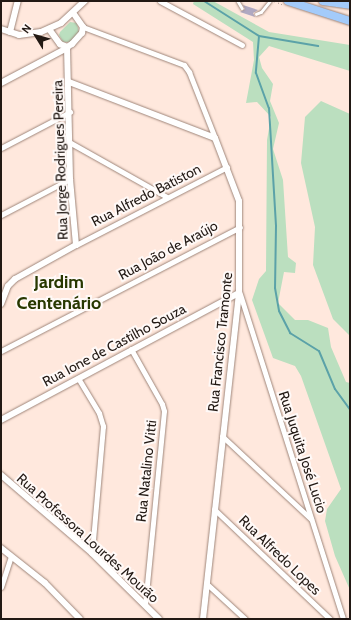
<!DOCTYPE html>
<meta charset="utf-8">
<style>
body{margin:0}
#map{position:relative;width:351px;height:620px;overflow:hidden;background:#ffe8dd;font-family:Cabin,sans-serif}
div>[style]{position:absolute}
.green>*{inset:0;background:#bbdfbf}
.stream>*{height:2px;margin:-1px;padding:0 1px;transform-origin:1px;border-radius:1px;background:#5ba2a8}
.building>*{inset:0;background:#b0a9c2}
.path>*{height:1px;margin-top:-0.5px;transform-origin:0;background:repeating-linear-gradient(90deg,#b19f96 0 1px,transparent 0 4px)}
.roads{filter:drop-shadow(0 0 1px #9f867a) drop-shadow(0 0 1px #9f867a)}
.service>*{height:2.5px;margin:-1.25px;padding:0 1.25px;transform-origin:1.25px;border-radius:1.25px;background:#fff}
.minor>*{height:5px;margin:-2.5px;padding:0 2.5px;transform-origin:2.5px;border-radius:2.5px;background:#fff}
.tertiary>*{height:6px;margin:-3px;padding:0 3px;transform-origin:3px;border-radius:3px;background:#fff}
.primary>*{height:8px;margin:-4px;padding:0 4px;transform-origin:4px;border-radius:4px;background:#a3cbfa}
span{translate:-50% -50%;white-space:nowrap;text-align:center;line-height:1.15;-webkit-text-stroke:4px #fff9f7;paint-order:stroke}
.street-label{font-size:14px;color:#221914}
.district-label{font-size:18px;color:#283800;font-weight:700}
.frame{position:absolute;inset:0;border:2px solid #221914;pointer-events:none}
.north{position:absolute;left:16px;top:16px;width:40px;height:40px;-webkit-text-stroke:3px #fff9f7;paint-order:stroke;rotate:307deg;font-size:11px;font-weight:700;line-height:16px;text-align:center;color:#221914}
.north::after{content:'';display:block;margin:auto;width:14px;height:18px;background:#221914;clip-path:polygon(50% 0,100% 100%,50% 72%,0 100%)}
</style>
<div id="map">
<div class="green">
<div style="clip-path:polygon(194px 1px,213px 1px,269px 32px,350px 45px,350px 71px,269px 46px,259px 57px,262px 68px,273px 84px,270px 101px,279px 123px,273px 149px,283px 180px,288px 257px,296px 263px,295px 273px,284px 272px,278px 303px,295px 320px,308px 320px,328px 328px,331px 347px,346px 382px,350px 383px,350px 590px,335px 556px,325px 521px,327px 509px,341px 489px,301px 376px,295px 366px,273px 358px,252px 300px,259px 279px,266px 271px,267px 140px,271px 117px,257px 102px,246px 103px,254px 60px,253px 42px,193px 4px)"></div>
<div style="clip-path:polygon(70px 22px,77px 23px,79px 33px,71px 42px,63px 42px,59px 35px,60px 32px)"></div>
<div style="clip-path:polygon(321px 101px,350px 114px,350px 336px,333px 319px,313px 265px,315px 227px,301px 163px,305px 117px)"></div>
</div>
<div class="stream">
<div style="left:204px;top:1px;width:65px;rotate:32.5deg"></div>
<div style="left:259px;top:36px;width:60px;rotate:9.6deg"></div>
<div style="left:259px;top:36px;width:37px;rotate:95deg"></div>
<div style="left:256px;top:73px;width:37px;rotate:70deg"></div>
<div style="left:269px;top:108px;width:118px;rotate:86.6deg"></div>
<div style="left:276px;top:226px;width:62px;rotate:90.9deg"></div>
<div style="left:275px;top:288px;width:23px;rotate:80deg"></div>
<div style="left:279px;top:311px;width:25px;rotate:63deg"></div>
<div style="left:290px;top:333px;width:34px;rotate:32deg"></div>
<div style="left:319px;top:351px;width:41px;rotate:67.2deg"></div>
<div style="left:335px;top:389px;width:26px;rotate:54deg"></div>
<div style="left:350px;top:519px;width:1px;rotate:90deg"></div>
</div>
<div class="building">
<div style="clip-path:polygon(243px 5px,258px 10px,253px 13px,255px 17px,240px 12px,245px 9px)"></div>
</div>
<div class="path">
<div style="left:274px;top:1px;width:9px;rotate:21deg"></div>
</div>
<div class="roads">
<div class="service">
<div style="left:238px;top:1px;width:8px;rotate:60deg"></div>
<div style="left:256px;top:14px;width:5px;rotate:-22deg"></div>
<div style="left:261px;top:12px;width:14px;rotate:-51deg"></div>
</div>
<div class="minor">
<div style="left:160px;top:1px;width:93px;rotate:28.2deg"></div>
<div style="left:83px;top:27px;width:108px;rotate:20.6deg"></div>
<div style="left:184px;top:65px;width:9px;rotate:54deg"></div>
<div style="left:189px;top:72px;width:71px;rotate:68.5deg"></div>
<div style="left:69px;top:142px;width:112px;rotate:29.3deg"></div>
<div style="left:1px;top:148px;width:78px;rotate:-27.6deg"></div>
<div style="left:1px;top:215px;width:78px;rotate:-27.6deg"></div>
<div style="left:76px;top:245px;width:170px;rotate:-27.3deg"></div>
<div style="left:240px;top:294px;width:341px;rotate:72.4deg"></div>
<div style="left:131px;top:349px;width:63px;rotate:60.6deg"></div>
<div style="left:162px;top:404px;width:7px;rotate:74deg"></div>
<div style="left:164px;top:411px;width:194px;rotate:95.6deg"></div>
<div style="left:1px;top:351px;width:269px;rotate:-27.4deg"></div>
<div style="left:78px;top:378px;width:41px;rotate:59deg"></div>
<div style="left:99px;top:413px;width:14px;rotate:73deg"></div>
<div style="left:103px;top:426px;width:127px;rotate:95deg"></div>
<div style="left:222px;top:436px;width:122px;rotate:43deg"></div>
<div style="left:214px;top:509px;width:160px;rotate:43.5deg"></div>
<div style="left:207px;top:584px;width:52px;rotate:42.6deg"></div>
<div style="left:1px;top:587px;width:32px;rotate:-72deg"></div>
</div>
<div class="tertiary">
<div style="left:1px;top:29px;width:19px;rotate:18deg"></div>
<div style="left:19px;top:35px;width:22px;rotate:-8deg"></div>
<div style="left:41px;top:32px;width:22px;rotate:-24deg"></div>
<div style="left:61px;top:23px;width:33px;rotate:-43deg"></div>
<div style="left:49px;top:29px;width:19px;rotate:54deg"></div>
<div style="left:60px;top:44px;width:8px;rotate:23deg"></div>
<div style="left:67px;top:47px;width:6px;rotate:-31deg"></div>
<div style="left:72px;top:44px;width:15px;rotate:-48deg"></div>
<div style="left:82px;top:33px;width:6px;rotate:-81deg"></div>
<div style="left:83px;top:27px;width:16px;rotate:-125deg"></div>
<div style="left:10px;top:32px;width:32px;rotate:-76deg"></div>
<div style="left:69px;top:82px;width:156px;rotate:21deg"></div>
<div style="left:215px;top:138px;width:67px;rotate:69.1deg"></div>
<div style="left:239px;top:201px;width:92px;rotate:90deg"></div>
<div style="left:239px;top:293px;width:328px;rotate:96.3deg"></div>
<div style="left:1px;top:83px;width:75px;rotate:-27.9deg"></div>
<div style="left:1px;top:304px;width:19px;rotate:-69deg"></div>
<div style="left:8px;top:286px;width:10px;rotate:-45deg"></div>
<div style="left:15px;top:279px;width:70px;rotate:-29.1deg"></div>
<div style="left:76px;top:245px;width:66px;rotate:-95.2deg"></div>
<div style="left:70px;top:179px;width:132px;rotate:-91.3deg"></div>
<div style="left:1px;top:420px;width:270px;rotate:-28.1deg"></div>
<div style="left:1px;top:475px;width:120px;rotate:40.6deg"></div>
<div style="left:92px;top:553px;width:94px;rotate:44.6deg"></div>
<div style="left:1px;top:548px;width:56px;rotate:38.5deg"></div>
<div style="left:45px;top:583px;width:50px;rotate:45.8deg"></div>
</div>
<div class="primary">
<div style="left:288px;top:1px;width:65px;rotate:17.9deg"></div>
<div style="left:323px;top:1px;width:27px;rotate:8deg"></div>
</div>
</div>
<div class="street-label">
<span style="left:60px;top:160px;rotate:-92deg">Rua Jorge Rodrigues Pereira</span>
<span style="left:146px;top:195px;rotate:-27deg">Rua Alfredo Batiston</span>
<span style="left:168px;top:250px;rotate:-28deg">Rua João de Araújo</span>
<span style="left:220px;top:342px;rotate:-84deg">Rua Francisco Tramonte</span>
<span style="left:114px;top:345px;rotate:-28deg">Rua Ione de Castilho Souza</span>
<span style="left:303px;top:452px;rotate:72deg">Rua Juquita José Lucio</span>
<span style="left:146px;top:471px;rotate:-84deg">Rua Natalino Vitti</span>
<span style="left:88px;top:538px;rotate:42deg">Rua Professora Lourdes Mourão</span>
<span style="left:280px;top:555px;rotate:44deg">Rua Alfredo Lopes</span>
</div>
<div class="district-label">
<span style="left:59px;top:293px">Jardim<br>Centenário</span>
</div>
<div class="frame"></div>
<div class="north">N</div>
</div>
